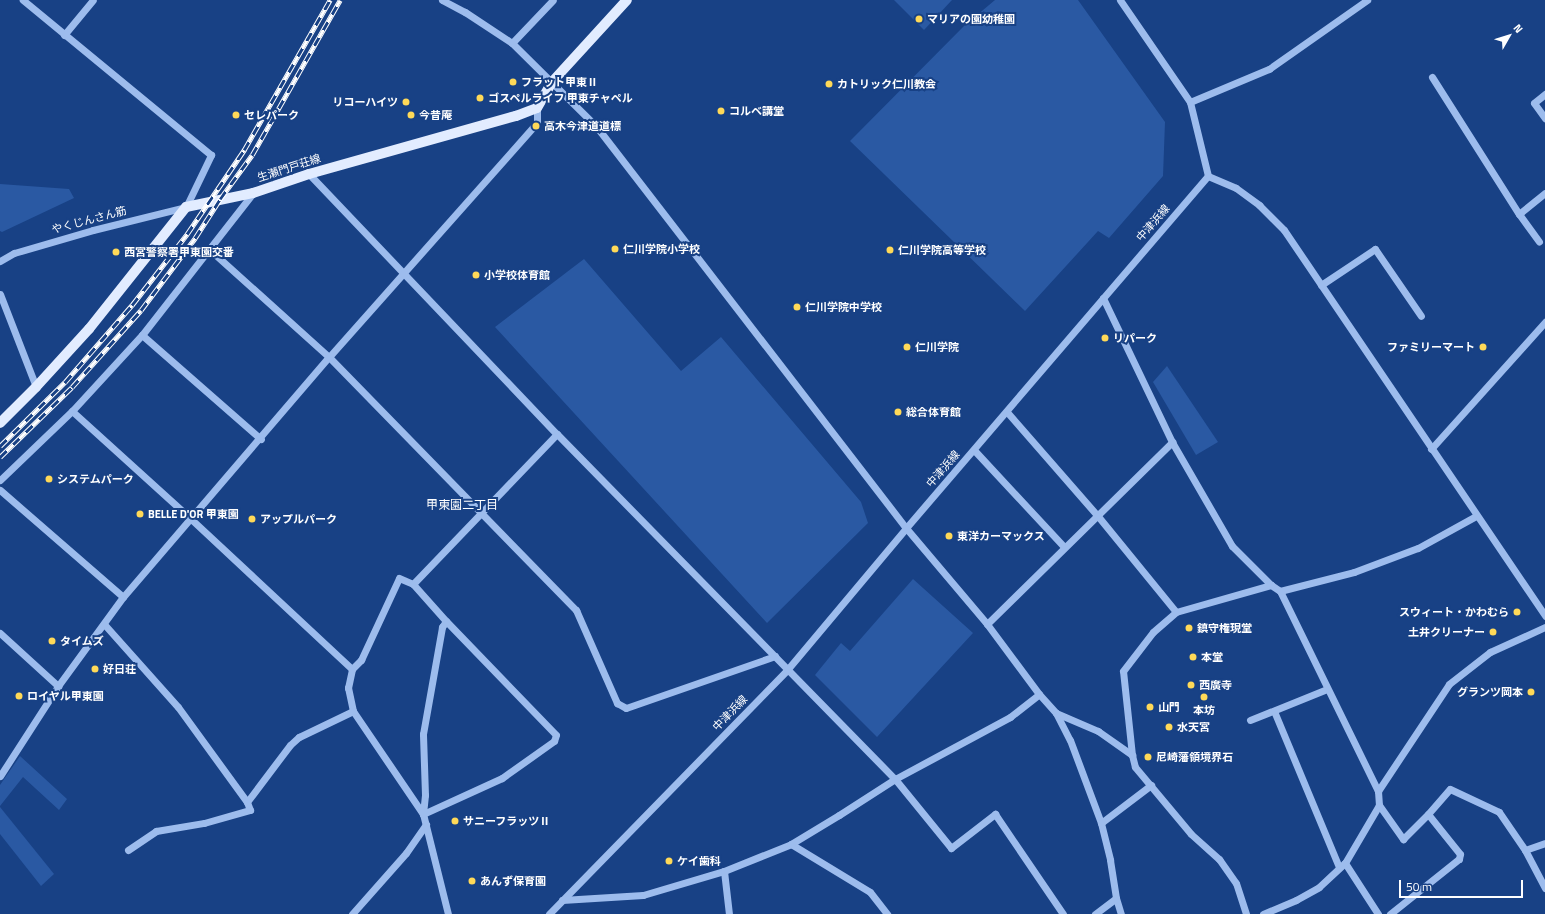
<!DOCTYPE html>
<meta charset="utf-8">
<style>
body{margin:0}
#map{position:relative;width:1545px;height:914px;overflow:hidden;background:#184185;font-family:"Titillium Web","Noto Sans JP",sans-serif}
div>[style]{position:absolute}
.green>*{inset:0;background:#2a59a3}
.minor>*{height:7px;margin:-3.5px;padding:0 3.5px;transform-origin:3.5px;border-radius:3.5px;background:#9dbced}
.major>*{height:10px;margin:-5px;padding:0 5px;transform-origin:5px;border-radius:5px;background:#e2ecff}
.rail>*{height:4.5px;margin-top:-2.25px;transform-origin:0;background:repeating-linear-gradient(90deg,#184185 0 9px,#fff 0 18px);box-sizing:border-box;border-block:1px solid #fff}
.dots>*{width:11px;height:11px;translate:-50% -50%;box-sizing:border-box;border:2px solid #184185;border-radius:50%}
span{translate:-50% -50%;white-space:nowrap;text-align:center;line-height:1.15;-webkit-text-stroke:4px #184185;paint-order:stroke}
.poi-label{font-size:11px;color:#fff;font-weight:700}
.left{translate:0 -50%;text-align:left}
.right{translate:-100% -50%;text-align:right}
.street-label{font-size:11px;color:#fff}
.neighbourhood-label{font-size:12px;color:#fff}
.north{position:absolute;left:1489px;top:16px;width:40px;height:40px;-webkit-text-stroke:3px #184185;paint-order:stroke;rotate:51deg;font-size:11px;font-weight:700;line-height:16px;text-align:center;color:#fff}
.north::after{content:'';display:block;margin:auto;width:14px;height:18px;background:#fff;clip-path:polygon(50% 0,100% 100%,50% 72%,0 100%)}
.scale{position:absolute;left:1399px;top:880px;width:124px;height:18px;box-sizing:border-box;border:2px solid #fff;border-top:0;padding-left:5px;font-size:12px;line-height:14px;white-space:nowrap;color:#fff;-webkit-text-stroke:3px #184185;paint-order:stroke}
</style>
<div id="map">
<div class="green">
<div style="clip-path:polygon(894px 0,952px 0,924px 30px)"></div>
<div style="clip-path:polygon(995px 0,1078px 0,1165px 122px,1163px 176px,1109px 238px,1098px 231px,1025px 311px,850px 141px,964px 26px)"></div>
<div style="clip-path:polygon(0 184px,69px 189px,74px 198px,2px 232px,0 231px)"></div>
<div style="clip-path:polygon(584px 259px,681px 371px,721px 337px,861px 502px,868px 523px,767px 623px,495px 327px)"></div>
<div style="clip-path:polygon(1167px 366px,1218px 442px,1196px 455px,1153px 382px)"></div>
<div style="clip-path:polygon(913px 579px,973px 633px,877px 737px,815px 675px,841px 643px,850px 651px)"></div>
<div style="clip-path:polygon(20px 756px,67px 799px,59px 810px,23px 777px,0 806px,0 785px)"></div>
<div style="clip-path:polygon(0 807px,54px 874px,41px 886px,0 834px)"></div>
</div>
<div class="minor">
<div style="left:442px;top:0;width:26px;rotate:28deg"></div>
<div style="left:465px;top:12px;width:56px;rotate:33.4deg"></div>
<div style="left:512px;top:43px;width:118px;rotate:44.7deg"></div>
<div style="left:596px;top:126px;width:508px;rotate:52.36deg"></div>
<div style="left:906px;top:528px;width:126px;rotate:49.8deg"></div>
<div style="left:987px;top:624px;width:87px;rotate:53.4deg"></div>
<div style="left:1039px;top:694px;width:25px;rotate:48deg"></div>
<div style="left:1056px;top:713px;width:30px;rotate:63deg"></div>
<div style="left:1070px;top:740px;width:89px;rotate:69.5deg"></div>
<div style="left:1101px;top:823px;width:38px;rotate:76deg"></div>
<div style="left:1110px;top:860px;width:38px;rotate:81deg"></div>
<div style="left:1116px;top:898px;width:17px;rotate:73deg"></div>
<div style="left:1120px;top:0;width:124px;rotate:55.5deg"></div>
<div style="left:1190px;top:102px;width:76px;rotate:76.3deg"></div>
<div style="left:64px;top:35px;width:45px;rotate:-50.4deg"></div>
<div style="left:512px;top:43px;width:59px;rotate:-46.4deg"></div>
<div style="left:1432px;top:77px;width:162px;rotate:57.6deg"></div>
<div style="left:1519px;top:214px;width:34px;rotate:54deg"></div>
<div style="left:1545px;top:94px;width:14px;rotate:141deg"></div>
<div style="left:1534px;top:103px;width:19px;rotate:54deg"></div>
<div style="left:1190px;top:102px;width:86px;rotate:-22.7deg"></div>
<div style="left:1269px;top:69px;width:120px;rotate:-35.1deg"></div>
<div style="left:309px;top:174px;width:359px;rotate:46.4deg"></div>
<div style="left:557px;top:434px;width:483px;rotate:45.6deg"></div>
<div style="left:895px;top:779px;width:89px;rotate:50.9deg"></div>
<div style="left:951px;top:848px;width:56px;rotate:-37.7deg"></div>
<div style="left:995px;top:814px;width:121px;rotate:55.8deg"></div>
<div style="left:1208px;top:176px;width:30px;rotate:23deg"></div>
<div style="left:1236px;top:188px;width:29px;rotate:36deg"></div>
<div style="left:1259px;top:205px;width:35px;rotate:45deg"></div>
<div style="left:1284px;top:230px;width:466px;rotate:55.9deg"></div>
<div style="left:1519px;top:214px;width:33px;rotate:-39deg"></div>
<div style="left:209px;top:249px;width:161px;rotate:42deg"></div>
<div style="left:329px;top:357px;width:354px;rotate:45.7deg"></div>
<div style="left:576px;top:610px;width:102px;rotate:66.2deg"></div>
<div style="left:617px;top:703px;width:10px;rotate:29deg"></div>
<div style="left:626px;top:708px;width:158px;rotate:-19.2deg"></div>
<div style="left:0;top:261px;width:16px;rotate:-30deg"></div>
<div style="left:14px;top:253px;width:82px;rotate:-16.2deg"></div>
<div style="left:93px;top:230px;width:96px;rotate:-13.9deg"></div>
<div style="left:186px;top:207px;width:58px;rotate:-64.3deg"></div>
<div style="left:211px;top:155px;width:244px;rotate:-140.5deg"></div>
<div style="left:1321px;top:285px;width:65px;rotate:-33.7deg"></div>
<div style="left:1375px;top:249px;width:81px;rotate:55.5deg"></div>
<div style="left:0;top:294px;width:100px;rotate:68.8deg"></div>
<div style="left:1103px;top:298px;width:160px;rotate:64.4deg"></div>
<div style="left:1172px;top:442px;width:120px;rotate:60deg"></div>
<div style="left:1232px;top:546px;width:55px;rotate:45deg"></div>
<div style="left:1271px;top:585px;width:11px;rotate:34deg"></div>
<div style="left:1280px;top:591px;width:76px;rotate:-14.4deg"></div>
<div style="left:1354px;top:572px;width:68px;rotate:-20.6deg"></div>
<div style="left:1418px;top:548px;width:66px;rotate:-28.9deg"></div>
<div style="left:142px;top:335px;width:158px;rotate:41.2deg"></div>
<div style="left:72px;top:411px;width:161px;rotate:42.2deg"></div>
<div style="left:191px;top:519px;width:220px;rotate:43deg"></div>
<div style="left:1007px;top:412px;width:137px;rotate:48.9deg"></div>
<div style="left:1097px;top:515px;width:125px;rotate:50.8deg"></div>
<div style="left:1431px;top:449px;width:171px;rotate:-48.1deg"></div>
<div style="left:974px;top:450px;width:132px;rotate:47.1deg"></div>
<div style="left:0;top:480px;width:100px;rotate:-43.8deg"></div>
<div style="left:72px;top:411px;width:103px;rotate:-47.4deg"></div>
<div style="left:142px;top:335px;width:180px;rotate:-52deg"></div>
<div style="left:0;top:490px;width:163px;rotate:41deg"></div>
<div style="left:413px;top:584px;width:50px;rotate:48.3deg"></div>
<div style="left:446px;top:621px;width:158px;rotate:46deg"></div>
<div style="left:556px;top:735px;width:6px;rotate:108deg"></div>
<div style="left:554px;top:741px;width:64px;rotate:144.6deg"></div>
<div style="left:502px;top:778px;width:87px;rotate:155.5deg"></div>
<div style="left:1280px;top:591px;width:223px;rotate:63.9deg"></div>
<div style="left:1378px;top:791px;width:14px;rotate:86deg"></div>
<div style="left:1379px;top:805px;width:42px;rotate:54.8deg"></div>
<div style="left:1403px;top:839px;width:35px;rotate:-45deg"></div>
<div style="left:1428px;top:814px;width:33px;rotate:-49deg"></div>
<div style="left:1450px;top:789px;width:54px;rotate:25.1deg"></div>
<div style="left:1499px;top:812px;width:46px;rotate:55.6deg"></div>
<div style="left:1525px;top:850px;width:43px;rotate:62.2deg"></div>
<div style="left:104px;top:624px;width:111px;rotate:48.3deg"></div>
<div style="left:178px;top:707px;width:117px;rotate:54deg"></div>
<div style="left:987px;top:624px;width:260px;rotate:-44.5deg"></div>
<div style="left:0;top:633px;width:79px;rotate:42.4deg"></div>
<div style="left:1274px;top:711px;width:169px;rotate:67.4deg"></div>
<div style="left:1056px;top:713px;width:46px;rotate:23.2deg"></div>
<div style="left:1098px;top:731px;width:42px;rotate:35.2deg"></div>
<div style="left:1132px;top:755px;width:84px;rotate:-96.1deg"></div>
<div style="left:1123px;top:671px;width:49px;rotate:-52.4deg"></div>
<div style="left:1153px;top:632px;width:30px;rotate:-41deg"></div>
<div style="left:1176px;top:612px;width:99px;rotate:-15.9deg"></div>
<div style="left:1250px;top:720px;width:83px;rotate:-21.9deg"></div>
<div style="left:1132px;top:755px;width:12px;rotate:76deg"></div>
<div style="left:1135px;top:767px;width:87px;rotate:50.1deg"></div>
<div style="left:1191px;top:834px;width:38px;rotate:42deg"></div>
<div style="left:1219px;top:859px;width:29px;rotate:55deg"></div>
<div style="left:1236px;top:883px;width:33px;rotate:72deg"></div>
<div style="left:0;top:776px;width:107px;rotate:-57.2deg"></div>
<div style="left:58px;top:686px;width:110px;rotate:-53.9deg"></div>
<div style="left:123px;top:597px;width:316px;rotate:-49.4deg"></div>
<div style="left:329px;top:357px;width:313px;rotate:-48.4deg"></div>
<div style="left:537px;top:123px;width:15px;rotate:-90deg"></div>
<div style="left:1378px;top:791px;width:128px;rotate:-56.4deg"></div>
<div style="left:1449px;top:684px;width:52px;rotate:-38deg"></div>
<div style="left:1490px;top:652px;width:60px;rotate:-24.4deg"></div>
<div style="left:423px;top:814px;width:19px;rotate:-84deg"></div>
<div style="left:425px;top:795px;width:61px;rotate:-91.9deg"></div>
<div style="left:423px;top:734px;width:109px;rotate:-79.9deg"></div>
<div style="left:442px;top:627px;width:7px;rotate:-56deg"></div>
<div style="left:1101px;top:823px;width:63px;rotate:-37.2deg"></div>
<div style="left:791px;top:844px;width:92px;rotate:31.3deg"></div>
<div style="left:870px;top:892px;width:28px;rotate:52deg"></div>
<div style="left:128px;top:850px;width:34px;rotate:-34deg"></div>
<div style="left:156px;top:831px;width:49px;rotate:-9.5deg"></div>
<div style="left:204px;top:823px;width:48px;rotate:-15.8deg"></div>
<div style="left:250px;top:810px;width:9px;rotate:-111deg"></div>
<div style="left:247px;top:802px;width:71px;rotate:-53deg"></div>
<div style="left:290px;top:745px;width:12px;rotate:-42deg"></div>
<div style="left:299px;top:737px;width:60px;rotate:-25.7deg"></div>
<div style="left:1525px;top:850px;width:21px;rotate:-19deg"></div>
<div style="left:1345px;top:863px;width:61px;rotate:57.1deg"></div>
<div style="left:724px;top:871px;width:43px;rotate:83.4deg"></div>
<div style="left:562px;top:900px;width:81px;rotate:-3.5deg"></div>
<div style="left:643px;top:895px;width:84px;rotate:-16.5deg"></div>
<div style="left:724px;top:871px;width:72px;rotate:-21.9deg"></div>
<div style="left:791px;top:844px;width:56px;rotate:-31.1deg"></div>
<div style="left:839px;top:815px;width:67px;rotate:-32.7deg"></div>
<div style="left:895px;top:779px;width:131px;rotate:-28.3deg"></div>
<div style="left:1010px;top:717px;width:37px;rotate:-38deg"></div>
<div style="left:352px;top:914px;width:81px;rotate:-48.5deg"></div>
<div style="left:406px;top:853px;width:35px;rotate:-55deg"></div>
<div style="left:448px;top:914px;width:103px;rotate:-104deg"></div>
<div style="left:423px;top:814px;width:125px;rotate:-124.2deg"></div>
<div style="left:353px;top:711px;width:24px;rotate:-102deg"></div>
<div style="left:348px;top:688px;width:19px;rotate:-78deg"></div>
<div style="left:352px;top:669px;width:13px;rotate:-45deg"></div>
<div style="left:361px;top:660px;width:90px;rotate:-65.1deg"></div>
<div style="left:399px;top:578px;width:15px;rotate:23deg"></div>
<div style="left:413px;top:584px;width:208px;rotate:-46.2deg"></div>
<div style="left:549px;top:914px;width:341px;rotate:-45.7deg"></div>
<div style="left:787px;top:670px;width:185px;rotate:-50deg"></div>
<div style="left:906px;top:528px;width:464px;rotate:-49.4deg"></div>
<div style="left:1095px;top:914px;width:26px;rotate:-37deg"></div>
<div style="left:1263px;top:914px;width:36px;rotate:-23deg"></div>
<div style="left:1296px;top:900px;width:26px;rotate:-29deg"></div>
<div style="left:1319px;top:887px;width:35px;rotate:-43deg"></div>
<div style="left:1345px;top:863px;width:67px;rotate:-59.6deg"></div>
<div style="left:1390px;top:914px;width:88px;rotate:-38.6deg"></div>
<div style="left:1459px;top:859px;width:5px;rotate:-79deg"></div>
<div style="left:1460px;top:854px;width:51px;rotate:-128.7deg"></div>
</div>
<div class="major">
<div style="left:0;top:423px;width:51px;rotate:-45deg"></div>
<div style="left:36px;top:387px;width:79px;rotate:-47.6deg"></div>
<div style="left:89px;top:329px;width:156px;rotate:-51.5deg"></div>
<div style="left:186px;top:207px;width:68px;rotate:-11.8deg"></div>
<div style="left:253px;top:193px;width:59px;rotate:-18.7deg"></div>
<div style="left:309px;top:174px;width:215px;rotate:-15.7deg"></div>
<div style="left:516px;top:116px;width:22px;rotate:-21deg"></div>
<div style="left:537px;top:108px;width:30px;rotate:-60deg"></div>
<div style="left:552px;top:82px;width:111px;rotate:-47.6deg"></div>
</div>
<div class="rail">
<div style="left:0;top:446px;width:91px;rotate:-44.6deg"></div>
<div style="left:65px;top:382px;width:102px;rotate:-49deg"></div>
<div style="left:132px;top:305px;width:90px;rotate:-52.2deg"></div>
<div style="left:187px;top:234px;width:102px;rotate:-55.8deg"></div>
<div style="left:244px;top:150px;width:173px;rotate:-60.2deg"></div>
<div style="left:0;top:457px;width:100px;rotate:-44.2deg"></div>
<div style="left:72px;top:387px;width:103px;rotate:-48.1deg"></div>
<div style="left:141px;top:310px;width:90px;rotate:-53.1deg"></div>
<div style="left:195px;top:238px;width:46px;rotate:-57.3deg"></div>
<div style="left:220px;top:199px;width:54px;rotate:-54deg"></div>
<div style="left:252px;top:155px;width:178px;rotate:-60.4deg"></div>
</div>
<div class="dots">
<div style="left:919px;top:19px;background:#ffd958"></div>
<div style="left:513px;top:82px;background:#ffd958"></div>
<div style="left:829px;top:84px;background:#ffd958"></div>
<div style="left:480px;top:98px;background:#ffd958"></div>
<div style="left:406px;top:102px;background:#ffd958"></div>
<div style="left:721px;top:111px;background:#ffd958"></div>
<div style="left:236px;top:115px;background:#ffd958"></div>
<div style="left:411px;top:115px;background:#ffd958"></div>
<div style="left:536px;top:126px;background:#ffd958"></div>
<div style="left:615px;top:249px;background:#ffd958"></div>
<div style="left:890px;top:250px;background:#ffd958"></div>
<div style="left:116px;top:252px;background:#ffd958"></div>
<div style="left:476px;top:275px;background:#ffd958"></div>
<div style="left:797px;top:307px;background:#ffd958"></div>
<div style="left:1105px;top:338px;background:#ffd958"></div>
<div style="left:907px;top:347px;background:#ffd958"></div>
<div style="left:1483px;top:347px;background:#ffd958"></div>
<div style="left:898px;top:412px;background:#ffd958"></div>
<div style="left:49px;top:479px;background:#ffd958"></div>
<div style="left:140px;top:514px;background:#ffd958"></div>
<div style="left:252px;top:519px;background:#ffd958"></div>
<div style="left:949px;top:536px;background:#ffd958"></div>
<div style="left:1517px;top:612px;background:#ffd958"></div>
<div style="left:1189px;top:628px;background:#ffd958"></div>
<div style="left:1493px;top:632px;background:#ffd958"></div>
<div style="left:52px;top:641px;background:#ffd958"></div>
<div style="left:1193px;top:657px;background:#ffd958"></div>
<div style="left:95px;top:669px;background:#ffd958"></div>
<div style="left:1191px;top:685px;background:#ffd958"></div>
<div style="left:1531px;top:692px;background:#ffd958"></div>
<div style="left:19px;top:696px;background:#ffd958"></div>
<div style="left:1204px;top:697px;background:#ffd958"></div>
<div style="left:1150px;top:707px;background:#ffd958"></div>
<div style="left:1169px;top:727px;background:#ffd958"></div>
<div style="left:1148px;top:757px;background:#ffd958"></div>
<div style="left:455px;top:821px;background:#ffd958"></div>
<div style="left:669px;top:861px;background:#ffd958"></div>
<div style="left:472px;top:881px;background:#ffd958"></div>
</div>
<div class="poi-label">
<span class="left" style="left:927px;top:19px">マリアの園幼稚園</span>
<span class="left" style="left:521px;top:82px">フラット甲東Ⅱ</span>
<span class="left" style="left:837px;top:84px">カトリック仁川教会</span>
<span class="left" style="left:488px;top:98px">ゴスペルライフ 甲東チャペル</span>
<span class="right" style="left:398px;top:102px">リコーハイツ</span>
<span class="left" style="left:729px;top:111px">コルベ講堂</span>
<span class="left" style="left:244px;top:115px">セレパーク</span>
<span class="left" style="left:419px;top:115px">今昔庵</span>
<span class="left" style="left:544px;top:126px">高木今津道道標</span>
<span class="left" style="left:623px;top:249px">仁川学院小学校</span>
<span class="left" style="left:898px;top:250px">仁川学院高等学校</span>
<span class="left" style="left:124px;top:252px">西宮警察署甲東園交番</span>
<span class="left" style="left:484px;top:275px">小学校体育館</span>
<span class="left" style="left:805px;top:307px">仁川学院中学校</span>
<span class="left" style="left:1113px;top:338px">リパーク</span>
<span class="left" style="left:915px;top:347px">仁川学院</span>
<span class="right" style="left:1475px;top:347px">ファミリーマート</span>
<span class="left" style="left:906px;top:412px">総合体育館</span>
<span class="left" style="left:57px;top:479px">システムパーク</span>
<span class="left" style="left:148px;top:514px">BELLE D'OR 甲東園</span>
<span class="left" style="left:260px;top:519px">アップルパーク</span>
<span class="left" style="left:957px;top:536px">東洋カーマックス</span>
<span class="right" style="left:1509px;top:612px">スウィート・かわむら</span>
<span class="left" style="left:1197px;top:628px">鎮守権現堂</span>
<span class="right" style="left:1485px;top:632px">土井クリーナー</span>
<span class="left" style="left:60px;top:641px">タイムズ</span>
<span class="left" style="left:1201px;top:657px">本堂</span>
<span class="left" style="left:103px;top:669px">好日荘</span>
<span class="left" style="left:1199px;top:685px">西廣寺</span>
<span class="right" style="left:1523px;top:692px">グランツ岡本</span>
<span class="left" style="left:27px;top:696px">ロイヤル甲東園</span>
<span class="left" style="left:1158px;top:707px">山門</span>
<span style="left:1204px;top:710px">本坊</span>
<span class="left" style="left:1177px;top:727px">水天宮</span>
<span class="left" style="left:1156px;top:757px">尼崎藩領境界石</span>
<span class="left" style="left:463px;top:821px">サニーフラッツⅡ</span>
<span class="left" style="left:677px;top:861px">ケイ歯科</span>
<span class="left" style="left:480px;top:881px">あんず保育園</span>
</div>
<div class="street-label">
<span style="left:289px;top:168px;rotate:-18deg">生瀬門戸荘線</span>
<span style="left:89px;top:220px;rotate:-15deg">やくじんさん筋</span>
<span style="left:1153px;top:223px;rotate:-49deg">中津浜線</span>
<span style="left:943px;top:469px;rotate:-49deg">中津浜線</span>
<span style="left:730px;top:713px;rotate:-46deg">中津浜線</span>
</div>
<div class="neighbourhood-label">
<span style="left:462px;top:505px">甲東園二丁目</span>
</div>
<div class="north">N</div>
<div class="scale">50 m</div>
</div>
